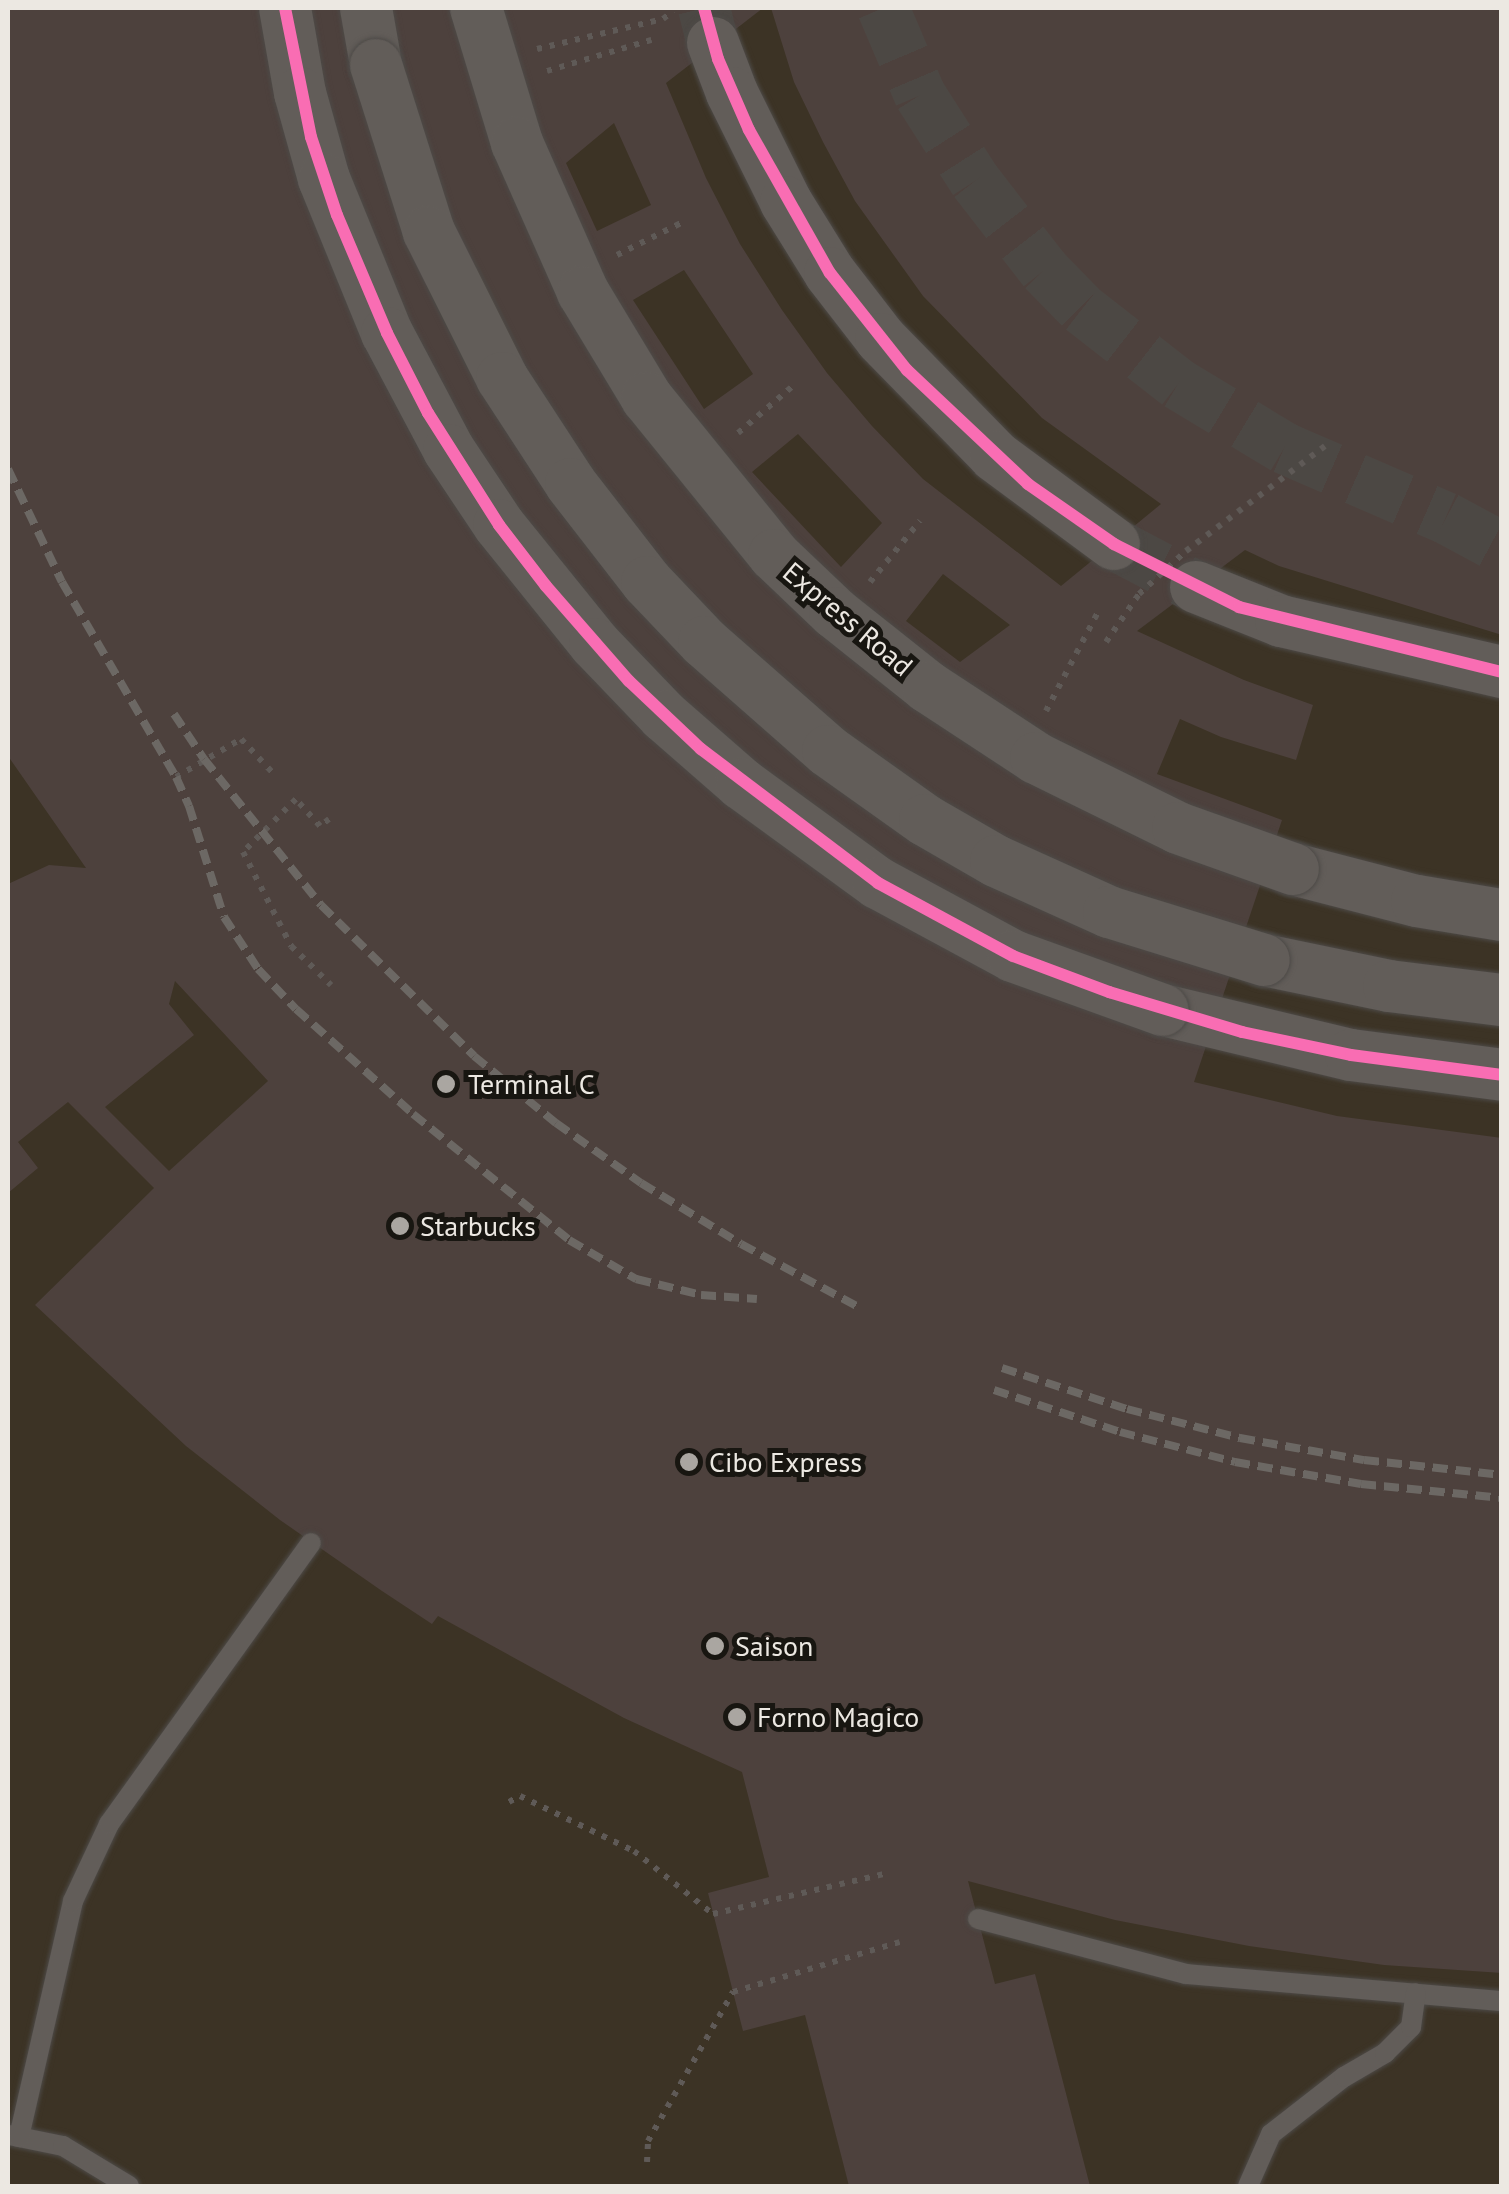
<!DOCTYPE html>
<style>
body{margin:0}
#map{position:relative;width:1509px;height:2194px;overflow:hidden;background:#302c28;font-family:"PT Sans",sans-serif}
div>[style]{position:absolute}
.built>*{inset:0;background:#3c3325;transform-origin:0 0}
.building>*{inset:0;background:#4d413d}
.tertiary-tunnel>*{height:52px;margin-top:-26px;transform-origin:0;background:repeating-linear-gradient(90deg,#4c4844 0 52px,transparent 0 78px)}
.path>*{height:6px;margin-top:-3px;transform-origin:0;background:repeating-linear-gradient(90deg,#5f5a57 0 5px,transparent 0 13px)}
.roads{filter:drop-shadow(0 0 2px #4d4a47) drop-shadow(0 0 2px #4d4a47)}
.service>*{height:20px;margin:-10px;padding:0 10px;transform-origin:10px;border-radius:10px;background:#625d59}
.tertiary>*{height:52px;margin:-26px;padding:0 26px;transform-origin:26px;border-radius:26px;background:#625d59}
.rail>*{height:8px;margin-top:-4px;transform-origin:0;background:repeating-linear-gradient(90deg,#6c6864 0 15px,transparent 0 23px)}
.path-bridge>*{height:6px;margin-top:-3px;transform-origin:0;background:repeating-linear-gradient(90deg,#5f5a57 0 5px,transparent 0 13px)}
.bridges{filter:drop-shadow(0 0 2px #4d4a47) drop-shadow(0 0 2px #4d4a47)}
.tertiary-bridge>*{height:52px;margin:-26px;padding:0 26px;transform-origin:26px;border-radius:26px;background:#625d59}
.cycleway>*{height:12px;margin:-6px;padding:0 6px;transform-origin:6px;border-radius:6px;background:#f96db3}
.dots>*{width:28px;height:28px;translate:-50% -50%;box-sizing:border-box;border:5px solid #181611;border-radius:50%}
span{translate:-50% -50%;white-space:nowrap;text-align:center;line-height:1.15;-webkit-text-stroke:10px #181611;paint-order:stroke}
.street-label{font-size:28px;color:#ece8e2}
.poi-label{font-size:28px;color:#ece8e2}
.left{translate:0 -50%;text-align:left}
.frame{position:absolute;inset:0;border:10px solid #ece8e2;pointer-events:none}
</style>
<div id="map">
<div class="built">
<div style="left:8px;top:8px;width:1493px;height:2178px"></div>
</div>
<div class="building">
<div style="clip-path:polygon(evenodd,8px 8px,763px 8px,666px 83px,706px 178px,740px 244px,782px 310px,827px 373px,872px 426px,923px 479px,1061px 586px,1161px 504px,1042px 418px,923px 296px,855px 201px,823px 142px,794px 82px,771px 8px,1502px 8px,1502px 635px,1279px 566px,1245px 550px,1137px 631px,1244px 680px,1313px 705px,1296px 760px,1221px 737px,1180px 719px,1157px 774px,1282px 820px,1194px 1082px,1337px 1116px,1502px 1138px,1502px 1973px,1384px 1965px,1249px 1946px,1115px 1920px,968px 1881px,995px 1984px,1035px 1974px,1090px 2186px,849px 2186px,805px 2015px,743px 2031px,733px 1992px,708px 1893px,769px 1877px,742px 1772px,624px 1718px,438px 1616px,432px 1624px,382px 1591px,280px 1520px,186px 1446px,35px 1305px,154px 1188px,68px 1102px,18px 1142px,38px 1168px,8px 1193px,8px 884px,49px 865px,86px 868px,8px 756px,8px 8px,614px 123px,651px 205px,597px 231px,566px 163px,614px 123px,8px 8px,684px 270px,753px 374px,704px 409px,633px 300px,684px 270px,8px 8px,798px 434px,882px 523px,841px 567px,752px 472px,798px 434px,8px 8px,943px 574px,1010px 625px,960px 662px,906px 621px,943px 574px,8px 8px,175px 981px,268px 1081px,169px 1171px,105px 1107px,194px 1035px,169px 1004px,175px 981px)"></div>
</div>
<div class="tertiary-tunnel">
<div style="left:704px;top:8px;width:36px;rotate:76deg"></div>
<div style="left:883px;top:8px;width:95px;rotate:67deg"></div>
<div style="left:920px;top:95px;width:102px;rotate:57.4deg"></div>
<div style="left:975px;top:181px;width:113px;rotate:52.2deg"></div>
<div style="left:1044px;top:270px;width:54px;rotate:45.7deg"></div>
<div style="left:1082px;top:309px;width:122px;rotate:38deg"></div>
<div style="left:1178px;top:384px;width:124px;rotate:31.1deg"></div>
<div style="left:1284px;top:448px;width:176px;rotate:23.4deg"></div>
<div style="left:1446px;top:518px;width:64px;rotate:28.2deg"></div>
<div style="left:1114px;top:544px;width:93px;rotate:27.7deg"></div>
</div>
<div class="path">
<div style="left:537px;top:49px;width:130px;rotate:-13.4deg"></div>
<div style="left:663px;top:19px;width:13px;rotate:-39deg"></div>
<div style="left:547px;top:71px;width:109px;rotate:-16.6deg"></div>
<div style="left:617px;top:255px;width:76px;rotate:-26.6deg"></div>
<div style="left:738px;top:433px;width:74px;rotate:-40.6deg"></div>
<div style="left:870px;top:582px;width:79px;rotate:-50.7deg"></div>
<div style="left:1046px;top:711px;width:114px;rotate:-62.3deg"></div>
<div style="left:176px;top:777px;width:75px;rotate:-30.3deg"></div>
<div style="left:241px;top:739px;width:45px;rotate:46.8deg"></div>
<div style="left:329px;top:819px;width:11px;rotate:142deg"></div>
<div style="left:320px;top:826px;width:36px;rotate:-132deg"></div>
<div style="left:296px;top:799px;width:75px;rotate:135deg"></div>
<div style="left:243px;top:852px;width:106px;rotate:62.9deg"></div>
<div style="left:291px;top:946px;width:56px;rotate:44.3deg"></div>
<div style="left:509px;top:1802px;width:13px;rotate:-29deg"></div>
<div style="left:520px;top:1796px;width:127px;rotate:25.8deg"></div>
<div style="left:634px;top:1851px;width:101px;rotate:38.6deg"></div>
<div style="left:713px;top:1914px;width:176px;rotate:-13.2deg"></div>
<div style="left:647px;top:2162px;width:21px;rotate:-87deg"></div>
<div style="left:648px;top:2141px;width:172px;rotate:-60.3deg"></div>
<div style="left:733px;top:1992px;width:174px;rotate:-16.7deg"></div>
</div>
<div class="roads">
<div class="service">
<div style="left:978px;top:1919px;width:215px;rotate:14.8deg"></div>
<div style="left:1186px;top:1974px;width:317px;rotate:4.9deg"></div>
<div style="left:9px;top:2135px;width:55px;rotate:11.5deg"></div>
<div style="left:63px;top:2146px;width:77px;rotate:31.2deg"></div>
<div style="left:19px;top:2137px;width:242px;rotate:-77.1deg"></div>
<div style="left:73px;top:1901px;width:85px;rotate:-64.9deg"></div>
<div style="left:109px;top:1824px;width:346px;rotate:-54.3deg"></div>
<div style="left:1248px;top:2186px;width:57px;rotate:-66.1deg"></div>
<div style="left:1271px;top:2134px;width:93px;rotate:-38deg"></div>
<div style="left:1344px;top:2077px;width:48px;rotate:-30.3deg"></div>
<div style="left:1385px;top:2053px;width:37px;rotate:-45deg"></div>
<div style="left:1411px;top:2027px;width:34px;rotate:-82deg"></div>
</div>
<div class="tertiary">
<div style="left:366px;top:8px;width:58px;rotate:80deg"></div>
<div style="left:713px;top:43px;width:53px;rotate:69.2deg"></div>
<div style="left:732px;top:93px;width:122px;rotate:63.6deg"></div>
<div style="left:786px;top:202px;width:84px;rotate:58.2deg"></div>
<div style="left:830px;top:273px;width:83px;rotate:52.3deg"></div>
<div style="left:881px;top:339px;width:163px;rotate:45.7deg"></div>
<div style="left:995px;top:456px;width:148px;rotate:36.5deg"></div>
<div style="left:1196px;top:587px;width:92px;rotate:21.8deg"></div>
<div style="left:1281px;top:621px;width:227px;rotate:13deg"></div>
<div style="left:1293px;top:869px;width:128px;rotate:14.5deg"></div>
<div style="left:1417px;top:901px;width:86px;rotate:9.4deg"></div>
<div style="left:1264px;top:960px;width:128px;rotate:11.7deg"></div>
<div style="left:1389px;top:986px;width:114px;rotate:7.1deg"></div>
<div style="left:1163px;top:1010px;width:193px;rotate:13.5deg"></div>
<div style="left:1351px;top:1055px;width:152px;rotate:7.5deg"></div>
</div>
</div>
<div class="rail">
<div style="left:8px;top:469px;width:125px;rotate:64.5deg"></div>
<div style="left:62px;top:582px;width:226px;rotate:59.7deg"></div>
<div style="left:176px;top:777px;width:32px;rotate:66deg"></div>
<div style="left:189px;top:806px;width:116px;rotate:72.5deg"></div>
<div style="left:224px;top:917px;width:62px;rotate:56.8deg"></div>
<div style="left:258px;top:969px;width:55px;rotate:46.5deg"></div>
<div style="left:296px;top:1009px;width:157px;rotate:41.9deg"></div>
<div style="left:413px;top:1114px;width:201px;rotate:38.9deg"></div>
<div style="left:569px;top:1240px;width:78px;rotate:30.2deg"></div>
<div style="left:636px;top:1279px;width:67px;rotate:13.8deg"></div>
<div style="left:701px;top:1295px;width:56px;rotate:4.1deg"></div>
<div style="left:174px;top:714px;width:54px;rotate:56.3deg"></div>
<div style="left:204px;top:759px;width:187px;rotate:51.3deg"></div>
<div style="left:321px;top:905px;width:215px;rotate:44.6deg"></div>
<div style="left:474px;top:1056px;width:106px;rotate:39.3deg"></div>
<div style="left:556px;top:1123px;width:104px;rotate:35.2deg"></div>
<div style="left:641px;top:1183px;width:117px;rotate:31.4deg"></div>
<div style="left:741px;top:1244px;width:137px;rotate:28.2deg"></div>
<div style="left:1002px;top:1368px;width:132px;rotate:18.2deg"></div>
<div style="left:1127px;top:1409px;width:117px;rotate:14.4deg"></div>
<div style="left:1240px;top:1438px;width:126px;rotate:10.1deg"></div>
<div style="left:1364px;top:1460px;width:139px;rotate:6.2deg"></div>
<div style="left:994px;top:1390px;width:133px;rotate:18.4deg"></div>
<div style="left:1120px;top:1432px;width:119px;rotate:14.6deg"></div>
<div style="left:1235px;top:1462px;width:128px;rotate:9.9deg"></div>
<div style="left:1361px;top:1484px;width:142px;rotate:5.7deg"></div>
</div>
<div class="path-bridge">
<div style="left:1106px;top:642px;width:58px;rotate:-55.5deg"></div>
<div style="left:1139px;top:594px;width:64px;rotate:-42.5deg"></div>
<div style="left:1186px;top:551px;width:174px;rotate:-37.1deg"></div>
</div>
<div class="bridges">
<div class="tertiary-bridge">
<div style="left:285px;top:8px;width:86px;rotate:80deg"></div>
<div style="left:300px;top:93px;width:89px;rotate:74.4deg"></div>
<div style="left:324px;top:179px;width:166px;rotate:67.8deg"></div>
<div style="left:387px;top:333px;width:132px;rotate:62.1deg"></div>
<div style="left:449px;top:450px;width:90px;rotate:56.3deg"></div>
<div style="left:499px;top:525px;width:153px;rotate:51.1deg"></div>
<div style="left:595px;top:644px;width:100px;rotate:46.2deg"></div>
<div style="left:664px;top:716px;width:103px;rotate:41.1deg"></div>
<div style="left:742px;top:784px;width:168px;rotate:36.1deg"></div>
<div style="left:878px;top:883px;width:153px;rotate:28.4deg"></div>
<div style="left:1013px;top:956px;width:159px;rotate:19.8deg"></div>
<div style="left:476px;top:8px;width:141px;rotate:73.1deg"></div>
<div style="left:517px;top:143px;width:163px;rotate:66.1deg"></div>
<div style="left:583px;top:292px;width:124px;rotate:58.9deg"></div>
<div style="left:647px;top:398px;width:202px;rotate:51deg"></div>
<div style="left:774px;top:555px;width:84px;rotate:43.6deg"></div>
<div style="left:835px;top:613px;width:119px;rotate:38.5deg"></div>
<div style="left:928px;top:687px;width:129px;rotate:33.3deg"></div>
<div style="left:1036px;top:758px;width:158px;rotate:26.2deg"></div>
<div style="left:1178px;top:828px;width:122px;rotate:19.6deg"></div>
<div style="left:376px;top:65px;width:175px;rotate:72.4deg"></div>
<div style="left:429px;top:232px;width:163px;rotate:63.4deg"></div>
<div style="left:502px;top:378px;width:126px;rotate:56.9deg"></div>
<div style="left:571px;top:484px;width:124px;rotate:52.2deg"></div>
<div style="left:647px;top:582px;width:83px;rotate:46.5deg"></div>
<div style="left:704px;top:642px;width:165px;rotate:41.3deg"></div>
<div style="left:828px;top:751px;width:119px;rotate:35.4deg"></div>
<div style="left:925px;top:820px;width:82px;rotate:30deg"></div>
<div style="left:996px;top:861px;width:124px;rotate:24.3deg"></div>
<div style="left:1109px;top:912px;width:162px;rotate:17.2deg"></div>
</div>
</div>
<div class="cycleway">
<div style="left:285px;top:8px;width:132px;rotate:78.6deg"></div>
<div style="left:311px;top:137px;width:82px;rotate:71.6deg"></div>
<div style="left:337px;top:215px;width:128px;rotate:67deg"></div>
<div style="left:387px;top:333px;width:90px;rotate:62.9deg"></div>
<div style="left:428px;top:413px;width:133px;rotate:57.6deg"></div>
<div style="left:499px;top:525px;width:77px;rotate:52.4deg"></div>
<div style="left:546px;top:586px;width:126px;rotate:48.9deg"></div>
<div style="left:629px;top:681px;width:99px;rotate:43.4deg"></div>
<div style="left:701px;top:749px;width:222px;rotate:37.1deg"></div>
<div style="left:878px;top:883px;width:153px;rotate:28.4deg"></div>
<div style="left:1013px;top:956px;width:103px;rotate:20.6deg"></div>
<div style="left:1109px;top:992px;width:139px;rotate:16.7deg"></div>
<div style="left:1242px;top:1032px;width:111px;rotate:11.9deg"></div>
<div style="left:1351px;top:1055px;width:152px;rotate:7.5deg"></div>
<div style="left:704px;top:8px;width:53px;rotate:74.6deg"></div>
<div style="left:718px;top:59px;width:77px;rotate:66.4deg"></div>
<div style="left:749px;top:130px;width:164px;rotate:60.5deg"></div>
<div style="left:830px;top:273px;width:124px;rotate:51.6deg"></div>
<div style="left:907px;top:370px;width:166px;rotate:43.3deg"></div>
<div style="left:1028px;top:484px;width:105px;rotate:34.9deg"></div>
<div style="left:1114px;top:544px;width:140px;rotate:26.7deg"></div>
<div style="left:1239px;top:607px;width:271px;rotate:13.9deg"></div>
</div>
<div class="dots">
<div style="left:446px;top:1084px;background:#aaa6a1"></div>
<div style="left:400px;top:1226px;background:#aaa6a1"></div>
<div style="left:689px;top:1462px;background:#aaa6a1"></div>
<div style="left:715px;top:1646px;background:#aaa6a1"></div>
<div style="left:737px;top:1717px;background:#aaa6a1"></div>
</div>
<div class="street-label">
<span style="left:848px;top:619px;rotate:40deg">Express Road</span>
</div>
<div class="poi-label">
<span class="left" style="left:468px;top:1084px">Terminal C</span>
<span class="left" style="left:420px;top:1226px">Starbucks</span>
<span class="left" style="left:709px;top:1462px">Cibo Express</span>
<span class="left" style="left:735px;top:1646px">Saison</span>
<span class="left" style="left:757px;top:1717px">Forno Magico</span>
</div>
<div class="frame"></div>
</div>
